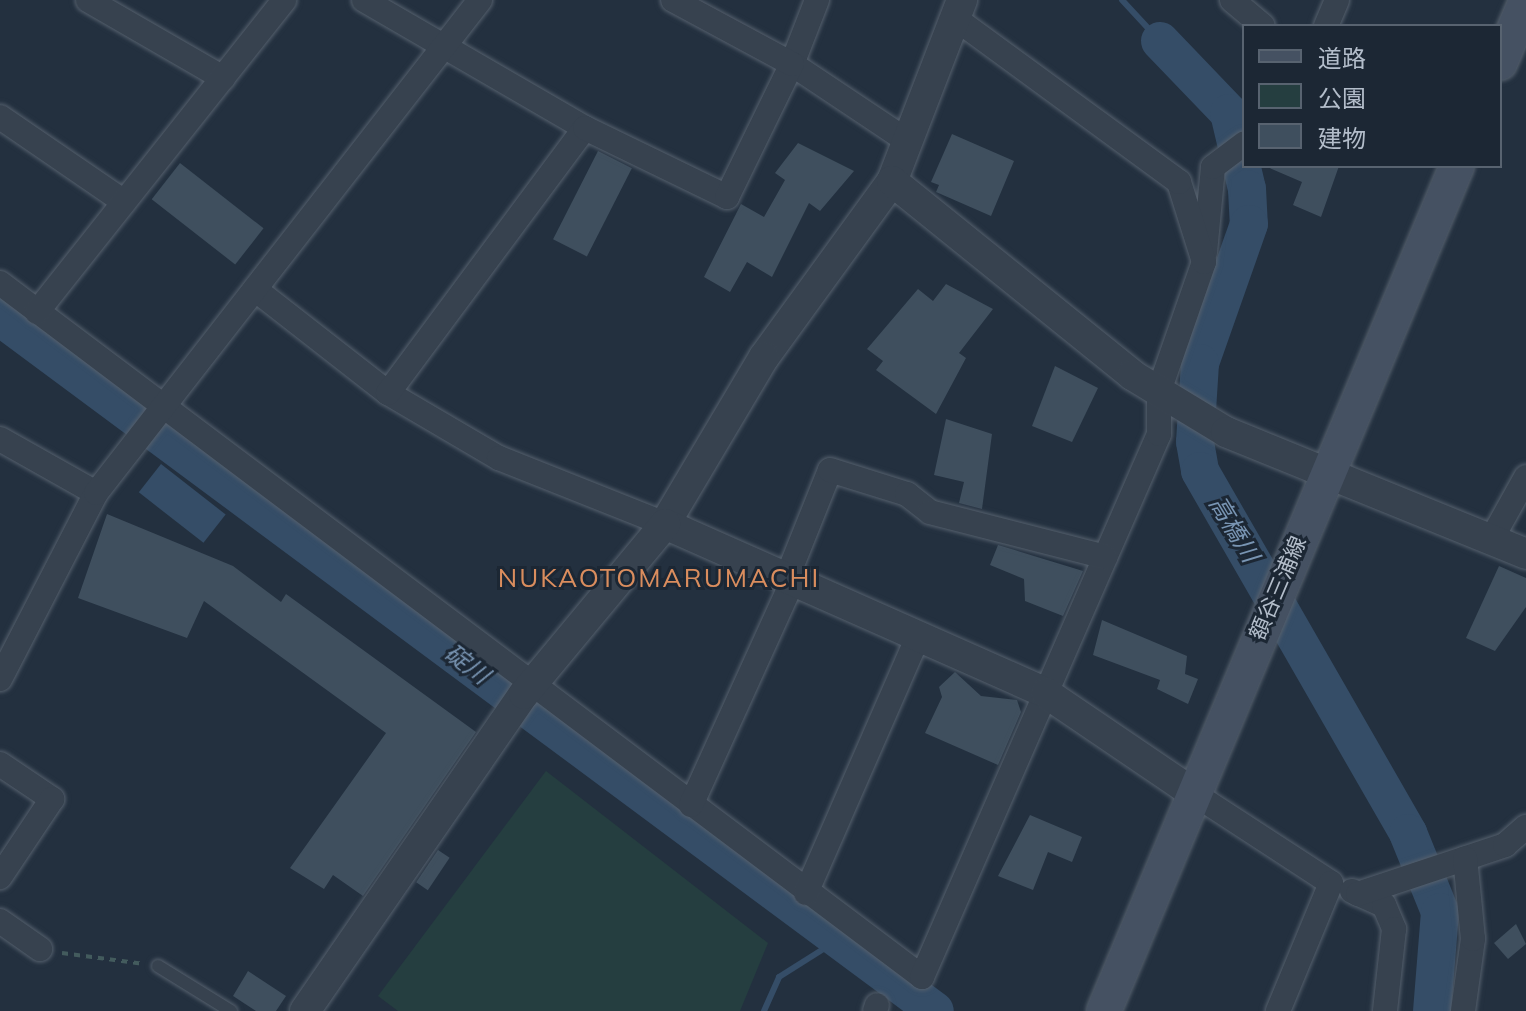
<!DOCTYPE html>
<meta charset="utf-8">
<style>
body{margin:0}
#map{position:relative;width:1526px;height:1011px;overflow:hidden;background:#23303f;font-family:Mulish,"Noto Sans JP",sans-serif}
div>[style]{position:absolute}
.green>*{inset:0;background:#253e40}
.water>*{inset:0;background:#354d67;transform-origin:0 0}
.stream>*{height:6px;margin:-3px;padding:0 3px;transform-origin:3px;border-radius:3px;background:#354d67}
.river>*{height:38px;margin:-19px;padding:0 19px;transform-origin:19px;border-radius:19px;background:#354d67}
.building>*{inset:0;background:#3f4f5e;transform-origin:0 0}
.path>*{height:4px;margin-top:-2px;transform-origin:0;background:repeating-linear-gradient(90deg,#435b5d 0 6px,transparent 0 12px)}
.roads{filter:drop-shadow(0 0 2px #55606d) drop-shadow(0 0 2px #55606d)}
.service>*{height:12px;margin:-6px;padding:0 6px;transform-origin:6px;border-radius:6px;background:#37424f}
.minor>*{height:24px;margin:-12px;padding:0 12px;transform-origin:12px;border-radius:12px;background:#37424f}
.tertiary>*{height:30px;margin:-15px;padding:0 15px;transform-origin:15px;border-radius:15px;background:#37424f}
.secondary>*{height:34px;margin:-17px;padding:0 17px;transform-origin:17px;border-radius:17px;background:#455162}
span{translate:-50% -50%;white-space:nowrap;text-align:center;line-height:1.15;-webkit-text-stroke:6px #1c2734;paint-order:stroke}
.street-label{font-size:22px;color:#b3bdca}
.water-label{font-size:24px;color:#7995b3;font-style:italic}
.quarter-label{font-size:26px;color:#da8d5e;letter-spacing:2px}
.legend{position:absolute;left:1242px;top:24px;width:260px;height:144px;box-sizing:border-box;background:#1c2734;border:2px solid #586370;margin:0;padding:10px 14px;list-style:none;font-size:24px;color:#b3bdca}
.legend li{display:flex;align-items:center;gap:16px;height:40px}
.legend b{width:40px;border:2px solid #586370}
</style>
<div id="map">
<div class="green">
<div style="clip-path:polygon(546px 771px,768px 943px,740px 1011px,398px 1011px,378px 996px)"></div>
</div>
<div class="water">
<div style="left:161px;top:464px;width:82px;height:36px;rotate:38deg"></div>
</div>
<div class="stream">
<div style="left:1122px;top:0;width:56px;rotate:47.2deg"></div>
<div style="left:764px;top:1011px;width:37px;rotate:-66deg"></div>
<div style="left:779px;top:977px;width:67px;rotate:-32.3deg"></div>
</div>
<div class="river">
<div style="left:1160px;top:41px;width:100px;rotate:46.2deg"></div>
<div style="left:1229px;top:113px;width:78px;rotate:76.7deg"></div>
<div style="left:1247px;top:189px;width:35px;rotate:87deg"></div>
<div style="left:1249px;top:224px;width:147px;rotate:109.4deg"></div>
<div style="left:1200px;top:363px;width:79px;rotate:93.6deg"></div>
<div style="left:1195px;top:442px;width:29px;rotate:80deg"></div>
<div style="left:1200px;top:471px;width:418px;rotate:60.1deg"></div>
<div style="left:1408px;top:833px;width:85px;rotate:67.9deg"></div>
<div style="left:1440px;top:912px;width:99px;rotate:94.6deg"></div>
<div style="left:0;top:317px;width:1164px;rotate:36.58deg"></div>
</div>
<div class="building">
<div style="clip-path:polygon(952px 134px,1014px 161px,991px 216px,936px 192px,939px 185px,931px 182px)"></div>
<div style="clip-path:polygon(798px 143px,854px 171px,820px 211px,809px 203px,772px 277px,747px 262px,730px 292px,704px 277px,741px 204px,764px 217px,785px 180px,775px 173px)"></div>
<div style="left:598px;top:151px;width:38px;height:99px;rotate:27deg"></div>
<div style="left:180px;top:163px;width:106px;height:46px;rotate:38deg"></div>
<div style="clip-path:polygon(1265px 166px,1339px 166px,1321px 217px,1293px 205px,1302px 182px)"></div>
<div style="clip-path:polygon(946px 284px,993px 309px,959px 353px,966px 358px,936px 414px,876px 370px,883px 361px,867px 349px,918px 289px,933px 301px)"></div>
<div style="clip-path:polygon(1055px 366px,1098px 388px,1072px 442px,1032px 426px)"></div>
<div style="clip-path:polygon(946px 419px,992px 434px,982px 509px,959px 503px,964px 482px,934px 475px)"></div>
<div style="clip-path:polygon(107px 514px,233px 566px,281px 602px,286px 594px,476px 732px,363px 896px,333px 875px,324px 889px,290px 868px,386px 733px,204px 601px,187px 638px,78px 598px)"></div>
<div style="clip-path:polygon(998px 545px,1083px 571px,1063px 616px,1025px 601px,1024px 579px,990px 565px)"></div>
<div style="clip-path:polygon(1499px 566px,1526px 578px,1526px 607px,1495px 651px,1466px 638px)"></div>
<div style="clip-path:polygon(1102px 620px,1187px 656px,1185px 674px,1198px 679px,1188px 704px,1157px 689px,1160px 680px,1093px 655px)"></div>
<div style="clip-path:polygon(955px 672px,981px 696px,1017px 700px,1021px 712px,998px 765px,925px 733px,942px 697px,939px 687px)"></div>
<div style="clip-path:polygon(1030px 815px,1082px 837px,1072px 862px,1048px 852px,1033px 890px,998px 876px)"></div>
<div style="left:438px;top:850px;width:14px;height:39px;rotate:34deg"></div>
<div style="clip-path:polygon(1516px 924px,1526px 944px,1508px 959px,1494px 943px)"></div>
<div style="clip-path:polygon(248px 971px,286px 996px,276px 1011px,256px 1011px,233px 996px)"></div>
</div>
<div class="path">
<div style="left:62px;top:953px;width:83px;rotate:7.6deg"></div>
</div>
<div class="roads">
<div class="service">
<div style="left:158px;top:966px;width:86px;rotate:31.7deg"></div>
</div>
<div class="minor">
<div style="left:88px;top:0;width:156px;rotate:30deg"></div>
<div style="left:364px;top:0;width:255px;rotate:30.1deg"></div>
<div style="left:817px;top:0;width:69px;rotate:111.3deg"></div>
<div style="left:792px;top:64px;width:141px;rotate:33.7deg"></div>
<div style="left:1232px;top:0;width:40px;rotate:40deg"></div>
<div style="left:1326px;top:26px;width:28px;rotate:-67deg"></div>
<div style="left:0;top:117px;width:150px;rotate:34.4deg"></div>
<div style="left:1205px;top:252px;width:85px;rotate:-84.6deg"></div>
<div style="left:1213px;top:167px;width:39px;rotate:-37deg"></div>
<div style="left:0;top:283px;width:1154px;rotate:36.97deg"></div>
<div style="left:922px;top:977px;width:592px;rotate:-66.42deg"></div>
<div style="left:1159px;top:434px;width:43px;rotate:-90deg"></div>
<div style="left:1159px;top:391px;width:137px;rotate:-70.8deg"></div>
<div style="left:1204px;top:262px;width:84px;rotate:-107.4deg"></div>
<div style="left:1179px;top:182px;width:278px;rotate:-143.8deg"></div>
<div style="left:256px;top:290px;width:167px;rotate:38deg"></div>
<div style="left:388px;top:393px;width:129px;rotate:30.4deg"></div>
<div style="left:499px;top:458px;width:179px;rotate:21.7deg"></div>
<div style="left:37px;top:312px;width:398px;rotate:-51.6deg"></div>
<div style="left:388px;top:393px;width:330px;rotate:-53.4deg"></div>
<div style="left:585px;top:128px;width:158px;rotate:25.9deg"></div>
<div style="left:727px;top:197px;width:148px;rotate:-64deg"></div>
<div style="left:792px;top:64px;width:135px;rotate:-151.7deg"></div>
<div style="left:0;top:439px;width:110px;rotate:29.4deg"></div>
<div style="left:1491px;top:540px;width:72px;rotate:-60.9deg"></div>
<div style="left:786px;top:580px;width:118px;rotate:-68.2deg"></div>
<div style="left:830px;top:470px;width:81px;rotate:17.3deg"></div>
<div style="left:907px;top:494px;width:29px;rotate:38deg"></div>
<div style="left:930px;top:512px;width:181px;rotate:14.4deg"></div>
<div style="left:0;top:679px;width:209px;rotate:-62.7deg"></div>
<div style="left:96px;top:493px;width:625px;rotate:-52.08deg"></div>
<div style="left:0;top:764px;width:63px;rotate:33.9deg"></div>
<div style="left:52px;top:799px;width:94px;rotate:123.7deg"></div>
<div style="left:1196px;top:795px;width:161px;rotate:33.1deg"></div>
<div style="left:1331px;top:883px;width:139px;rotate:112.5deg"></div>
<div style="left:691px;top:805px;width:245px;rotate:-65.6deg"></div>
<div style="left:1352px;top:891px;width:35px;rotate:24deg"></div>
<div style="left:1384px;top:905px;width:26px;rotate:67deg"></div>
<div style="left:1394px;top:929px;width:82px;rotate:96.3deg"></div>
<div style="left:806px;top:893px;width:277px;rotate:-66.4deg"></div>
<div style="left:1358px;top:894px;width:155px;rotate:-18.4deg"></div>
<div style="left:1505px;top:845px;width:28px;rotate:-41deg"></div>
<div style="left:0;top:921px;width:49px;rotate:35deg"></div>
<div style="left:875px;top:1011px;width:6px;rotate:-72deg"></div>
<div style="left:1463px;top:1011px;width:73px;rotate:-82.1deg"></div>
<div style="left:1473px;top:939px;width:81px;rotate:-95.6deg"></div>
</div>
<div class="tertiary">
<div style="left:962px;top:0;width:194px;rotate:111.1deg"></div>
<div style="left:892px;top:181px;width:218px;rotate:126deg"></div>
<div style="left:764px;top:357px;width:194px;rotate:120.7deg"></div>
<div style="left:665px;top:524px;width:417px;rotate:23.9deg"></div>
<div style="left:1046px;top:693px;width:181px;rotate:34.2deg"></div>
<div style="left:892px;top:181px;width:309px;rotate:38.9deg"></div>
<div style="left:1132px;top:375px;width:110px;rotate:31.2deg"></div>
<div style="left:1226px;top:432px;width:324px;rotate:22.1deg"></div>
<div style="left:305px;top:1011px;width:385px;rotate:-55.4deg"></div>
<div style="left:524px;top:694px;width:221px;rotate:-50.3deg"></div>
</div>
<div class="secondary">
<div style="left:1500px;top:63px;width:67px;rotate:-67.2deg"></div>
<div style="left:1104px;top:1011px;width:916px;rotate:-67.33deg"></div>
</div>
</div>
<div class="street-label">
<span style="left:1278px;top:588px;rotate:-67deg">額谷三浦線</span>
</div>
<div class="water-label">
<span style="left:1234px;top:529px;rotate:59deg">高橋川</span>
<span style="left:467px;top:664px;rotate:37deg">碇川</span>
</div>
<div class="quarter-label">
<span style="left:659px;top:578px">NUKAOTOMARUMACHI</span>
</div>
<ul class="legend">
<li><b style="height:10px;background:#455162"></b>道路</li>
<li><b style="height:22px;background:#253e40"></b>公園</li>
<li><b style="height:22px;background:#3f4f5e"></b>建物</li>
</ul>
</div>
